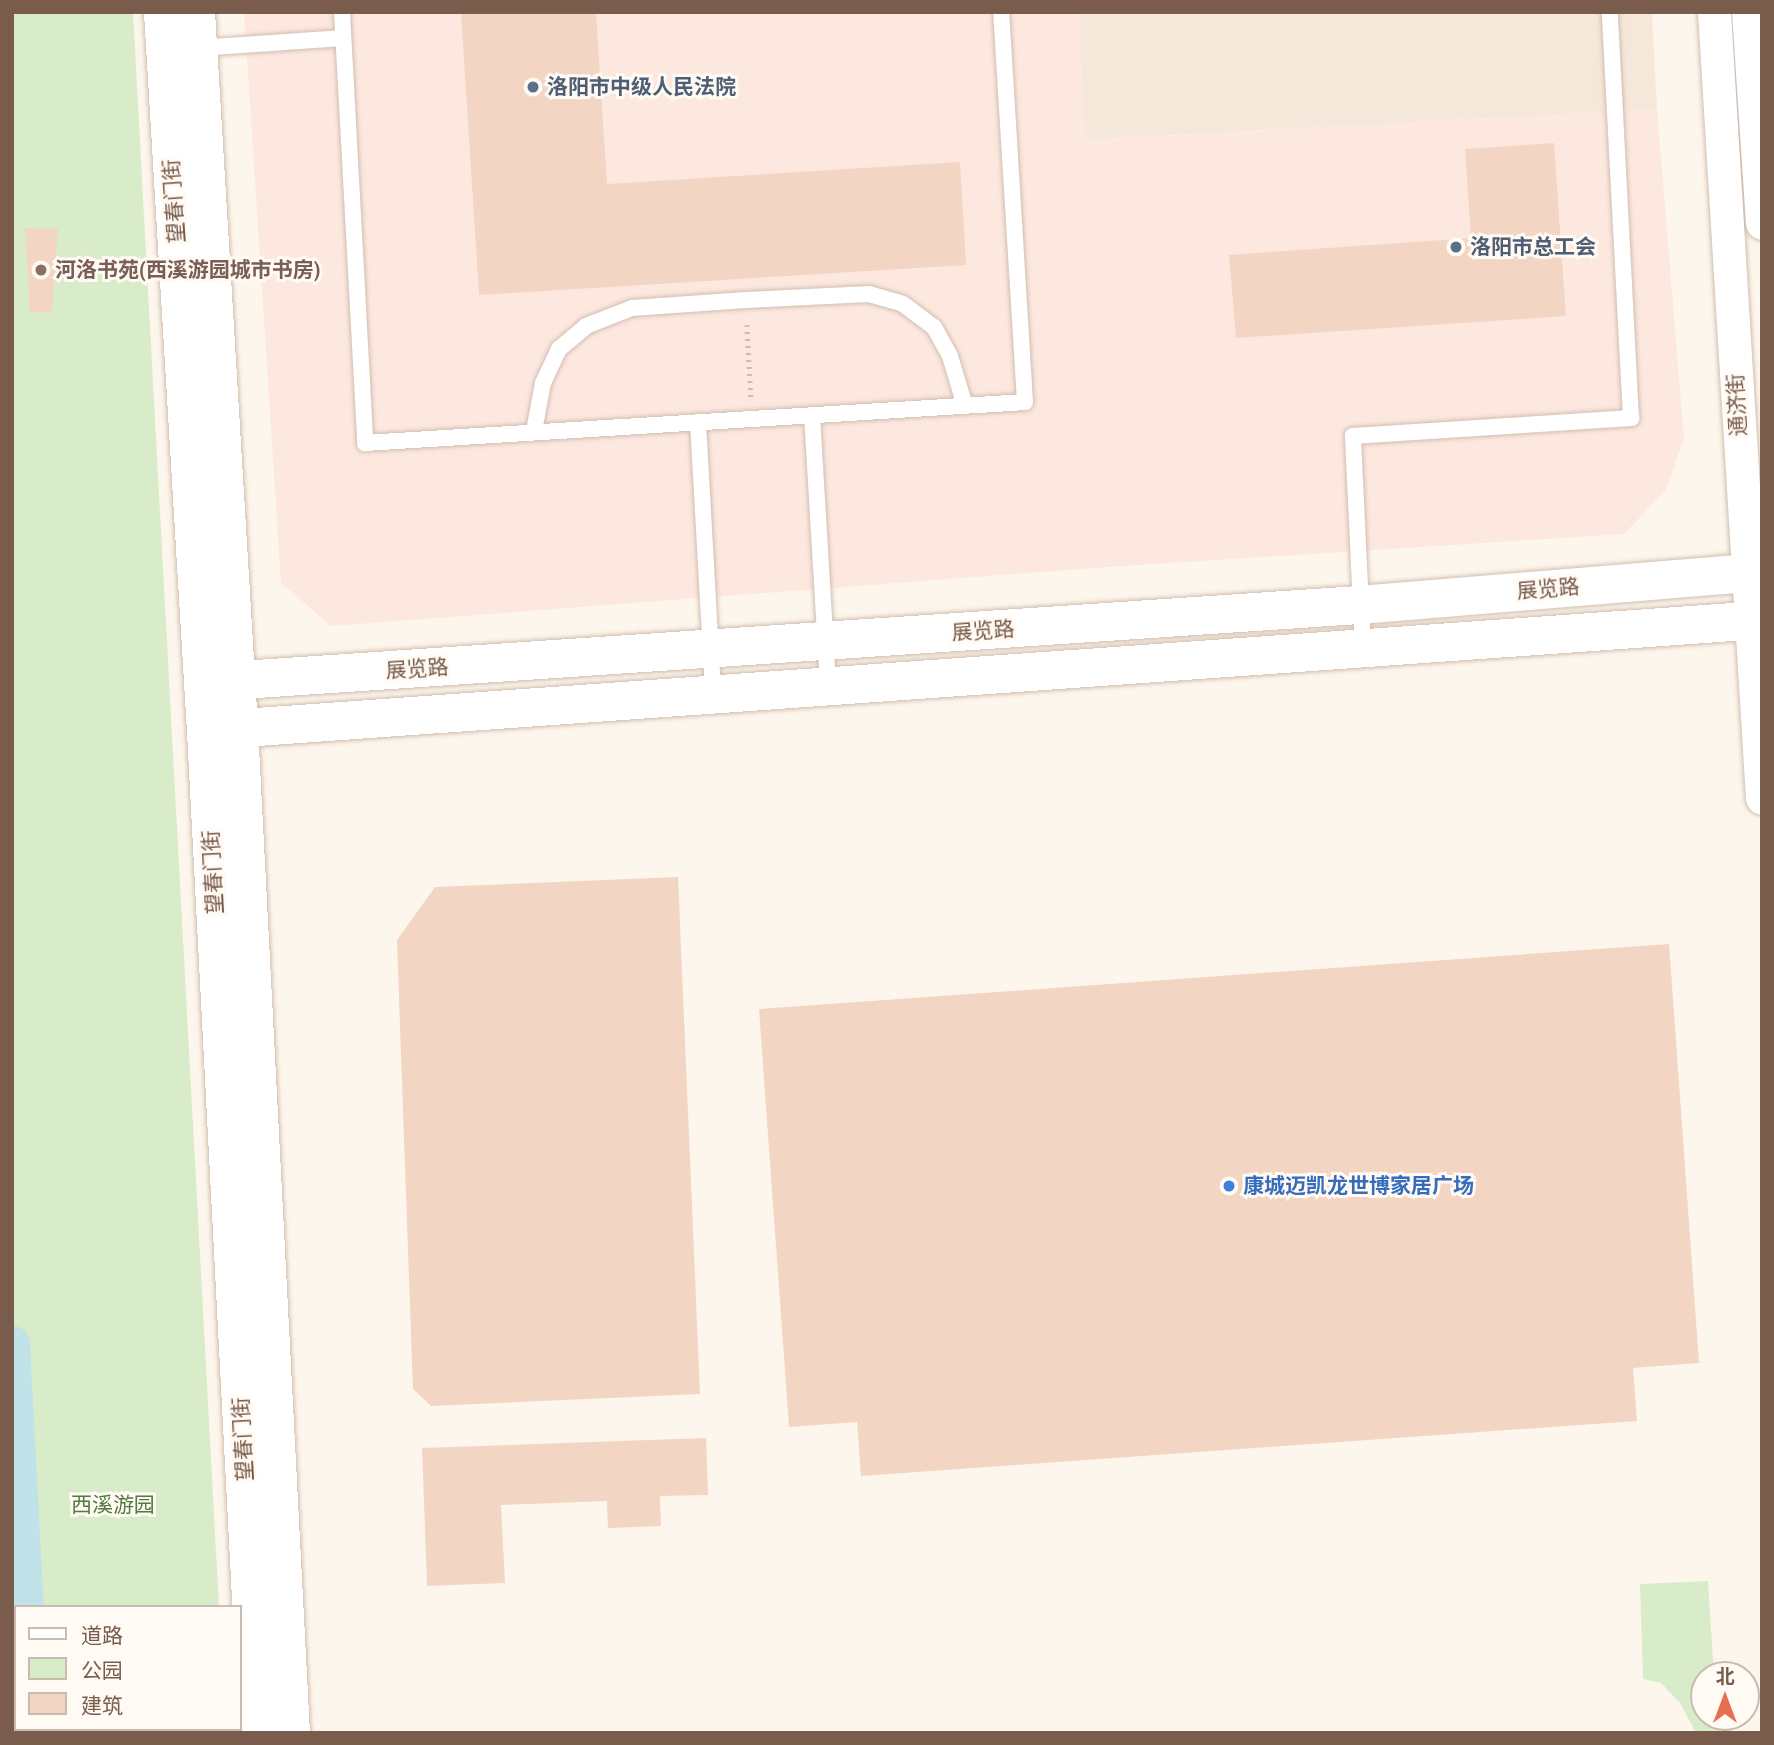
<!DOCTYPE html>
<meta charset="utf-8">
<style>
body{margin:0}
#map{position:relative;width:1774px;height:1745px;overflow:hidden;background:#fdf6ec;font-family:"Roboto Condensed","Noto Sans SC",sans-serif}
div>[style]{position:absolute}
.residential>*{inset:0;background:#f5e8da}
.commercial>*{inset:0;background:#fde8e0}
.green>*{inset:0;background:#d8ecc9}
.canal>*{height:35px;margin:-17.5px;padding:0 17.5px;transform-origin:17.5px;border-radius:17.5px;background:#bfe3e8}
.building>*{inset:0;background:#f3d5c3}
.path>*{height:4.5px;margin-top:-2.25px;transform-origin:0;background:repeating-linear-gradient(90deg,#d9b8a5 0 2px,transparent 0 7px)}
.roads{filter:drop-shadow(0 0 2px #d1beb0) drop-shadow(0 0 2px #d1beb0)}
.lane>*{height:16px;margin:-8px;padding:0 8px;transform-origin:8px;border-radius:8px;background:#fff}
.street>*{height:33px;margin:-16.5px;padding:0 16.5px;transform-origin:16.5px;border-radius:16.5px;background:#fff}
.secondary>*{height:38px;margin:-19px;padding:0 19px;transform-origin:19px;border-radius:19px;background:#fff}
.dots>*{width:19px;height:19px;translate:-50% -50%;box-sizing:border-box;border:4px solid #fffaf3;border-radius:50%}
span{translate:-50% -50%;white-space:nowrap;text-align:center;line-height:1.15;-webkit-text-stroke:6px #fffaf3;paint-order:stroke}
.service-label{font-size:21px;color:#4e5e75;font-weight:700}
.left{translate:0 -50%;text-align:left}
.street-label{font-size:21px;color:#7a5c4d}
.education-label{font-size:21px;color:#785e54;font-weight:700}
.shop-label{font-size:21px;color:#366cbe;font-weight:700}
.park-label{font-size:21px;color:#537a41}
.frame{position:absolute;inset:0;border:14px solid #7a5c4d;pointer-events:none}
.legend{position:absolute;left:14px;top:1605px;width:228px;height:126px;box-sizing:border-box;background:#fffaf3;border:2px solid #cabbb1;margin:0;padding:9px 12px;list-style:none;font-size:21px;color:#7a5c4d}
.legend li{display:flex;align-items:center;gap:14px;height:35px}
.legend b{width:35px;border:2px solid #cabbb1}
.north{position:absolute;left:1690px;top:1661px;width:70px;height:70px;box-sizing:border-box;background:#fffaf3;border:2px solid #cabbb1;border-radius:50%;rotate:0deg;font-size:19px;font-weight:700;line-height:28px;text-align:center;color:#7a5c4d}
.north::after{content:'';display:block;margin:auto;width:24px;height:32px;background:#e76f51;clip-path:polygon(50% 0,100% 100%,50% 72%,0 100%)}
</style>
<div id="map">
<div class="residential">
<div style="clip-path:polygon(1078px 12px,1652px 12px,1657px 109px,1085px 140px)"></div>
</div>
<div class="commercial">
<div style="clip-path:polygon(244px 12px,1078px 12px,1086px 140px,1657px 109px,1684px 438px,1666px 490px,1624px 534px,1108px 567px,331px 626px,281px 583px)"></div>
</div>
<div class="green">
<div style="clip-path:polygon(12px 12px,133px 12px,219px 1607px,16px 1607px,16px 1729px,225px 1729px,225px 1733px,12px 1733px)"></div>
<div style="clip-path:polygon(1708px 1581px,1714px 1675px,1704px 1675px,1704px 1717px,1727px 1717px,1731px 1733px,1696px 1733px,1680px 1703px,1661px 1683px,1643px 1679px,1640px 1584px)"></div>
</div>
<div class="canal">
<div style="left:12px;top:1343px;width:264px;rotate:87deg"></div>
<div style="left:33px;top:1729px;width:4px;rotate:90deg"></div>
</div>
<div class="building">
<div style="clip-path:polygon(461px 12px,596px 12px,607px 184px,960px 162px,966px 265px,479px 295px)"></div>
<div style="clip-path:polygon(1554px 143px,1566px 316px,1236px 338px,1229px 255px,1471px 238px,1465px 149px)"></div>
<div style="clip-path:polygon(25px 228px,58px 229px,52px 313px,30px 312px)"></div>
<div style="clip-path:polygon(678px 877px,700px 1394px,431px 1406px,413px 1389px,397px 940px,435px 887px)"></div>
<div style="clip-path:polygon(1669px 944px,1699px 1363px,1633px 1368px,1637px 1421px,861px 1476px,857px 1422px,789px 1427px,759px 1009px)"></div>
<div style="clip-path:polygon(706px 1438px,708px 1495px,660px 1496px,661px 1526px,608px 1528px,607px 1501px,501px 1505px,505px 1583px,427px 1586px,422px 1448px)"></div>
</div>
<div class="path">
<div style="left:747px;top:325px;width:72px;rotate:86.8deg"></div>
</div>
<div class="roads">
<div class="lane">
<div style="left:342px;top:12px;width:432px;rotate:86.9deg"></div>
<div style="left:365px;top:443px;width:661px;rotate:-3.55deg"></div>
<div style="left:1025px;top:402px;width:391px;rotate:-93.5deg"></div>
<div style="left:199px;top:48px;width:144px;rotate:-4deg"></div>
<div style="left:812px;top:415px;width:271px;rotate:86.6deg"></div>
<div style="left:698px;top:422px;width:272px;rotate:86.8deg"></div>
<div style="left:534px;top:431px;width:49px;rotate:-79.4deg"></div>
<div style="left:543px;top:383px;width:38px;rotate:-65deg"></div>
<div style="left:559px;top:349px;width:35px;rotate:-40deg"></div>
<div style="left:586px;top:326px;width:49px;rotate:-21.4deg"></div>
<div style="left:632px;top:308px;width:114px;rotate:-4deg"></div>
<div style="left:746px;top:300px;width:123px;rotate:-2.8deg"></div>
<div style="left:869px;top:294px;width:35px;rotate:16deg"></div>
<div style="left:903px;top:304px;width:39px;rotate:37deg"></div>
<div style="left:934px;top:327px;width:33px;rotate:61deg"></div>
<div style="left:950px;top:356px;width:52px;rotate:73.3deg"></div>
<div style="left:1363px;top:650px;width:214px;rotate:-92.7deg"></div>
<div style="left:1353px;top:436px;width:279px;rotate:-3.7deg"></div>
<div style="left:1631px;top:418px;width:407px;rotate:-93deg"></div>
</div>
<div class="street">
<div style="left:1714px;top:12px;width:787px;rotate:86.51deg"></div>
<div style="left:1748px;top:12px;width:211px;rotate:86.2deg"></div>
</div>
<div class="secondary">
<div style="left:163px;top:12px;width:720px;rotate:86.58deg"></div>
<div style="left:206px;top:731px;width:1003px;rotate:87.03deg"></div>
<div style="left:196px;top:12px;width:717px;rotate:86.56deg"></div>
<div style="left:239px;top:728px;width:1006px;rotate:87.04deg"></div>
<div style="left:212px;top:682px;width:1151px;rotate:-3.84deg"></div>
<div style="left:1360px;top:605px;width:403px;rotate:-4.7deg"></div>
<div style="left:215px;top:730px;width:1551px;rotate:-4.07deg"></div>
</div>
</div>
<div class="dots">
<div style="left:533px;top:87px;background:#5c6f8a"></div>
<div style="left:1456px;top:247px;background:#5c6f8a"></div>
<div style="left:41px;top:270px;background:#8d6e63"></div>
<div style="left:1229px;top:1186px;background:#3f7fe0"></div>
</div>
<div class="service-label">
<span class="left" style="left:547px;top:87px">洛阳市中级人民法院</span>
<span class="left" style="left:1470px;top:247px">洛阳市总工会</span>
</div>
<div class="street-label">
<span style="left:174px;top:201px;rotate:-94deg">望春门街</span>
<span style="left:1737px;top:405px;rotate:-93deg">通济街</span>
<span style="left:1548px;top:589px;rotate:-5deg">展览路</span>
<span style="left:983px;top:631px;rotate:-4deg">展览路</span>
<span style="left:417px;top:669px;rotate:-4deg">展览路</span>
<span style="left:213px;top:872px;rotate:-93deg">望春门街</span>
<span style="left:243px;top:1439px;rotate:-93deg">望春门街</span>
</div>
<div class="education-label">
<span class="left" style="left:55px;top:270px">河洛书苑(西溪游园城市书房)</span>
</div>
<div class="shop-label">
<span class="left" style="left:1243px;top:1186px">康城迈凯龙世博家居广场</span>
</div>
<div class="park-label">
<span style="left:113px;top:1505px">西溪游园</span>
</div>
<div class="frame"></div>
<ul class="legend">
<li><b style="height:9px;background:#fff"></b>道路</li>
<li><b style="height:19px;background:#d8ecc9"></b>公园</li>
<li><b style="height:19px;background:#f3d5c3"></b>建筑</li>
</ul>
<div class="north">北</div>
</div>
